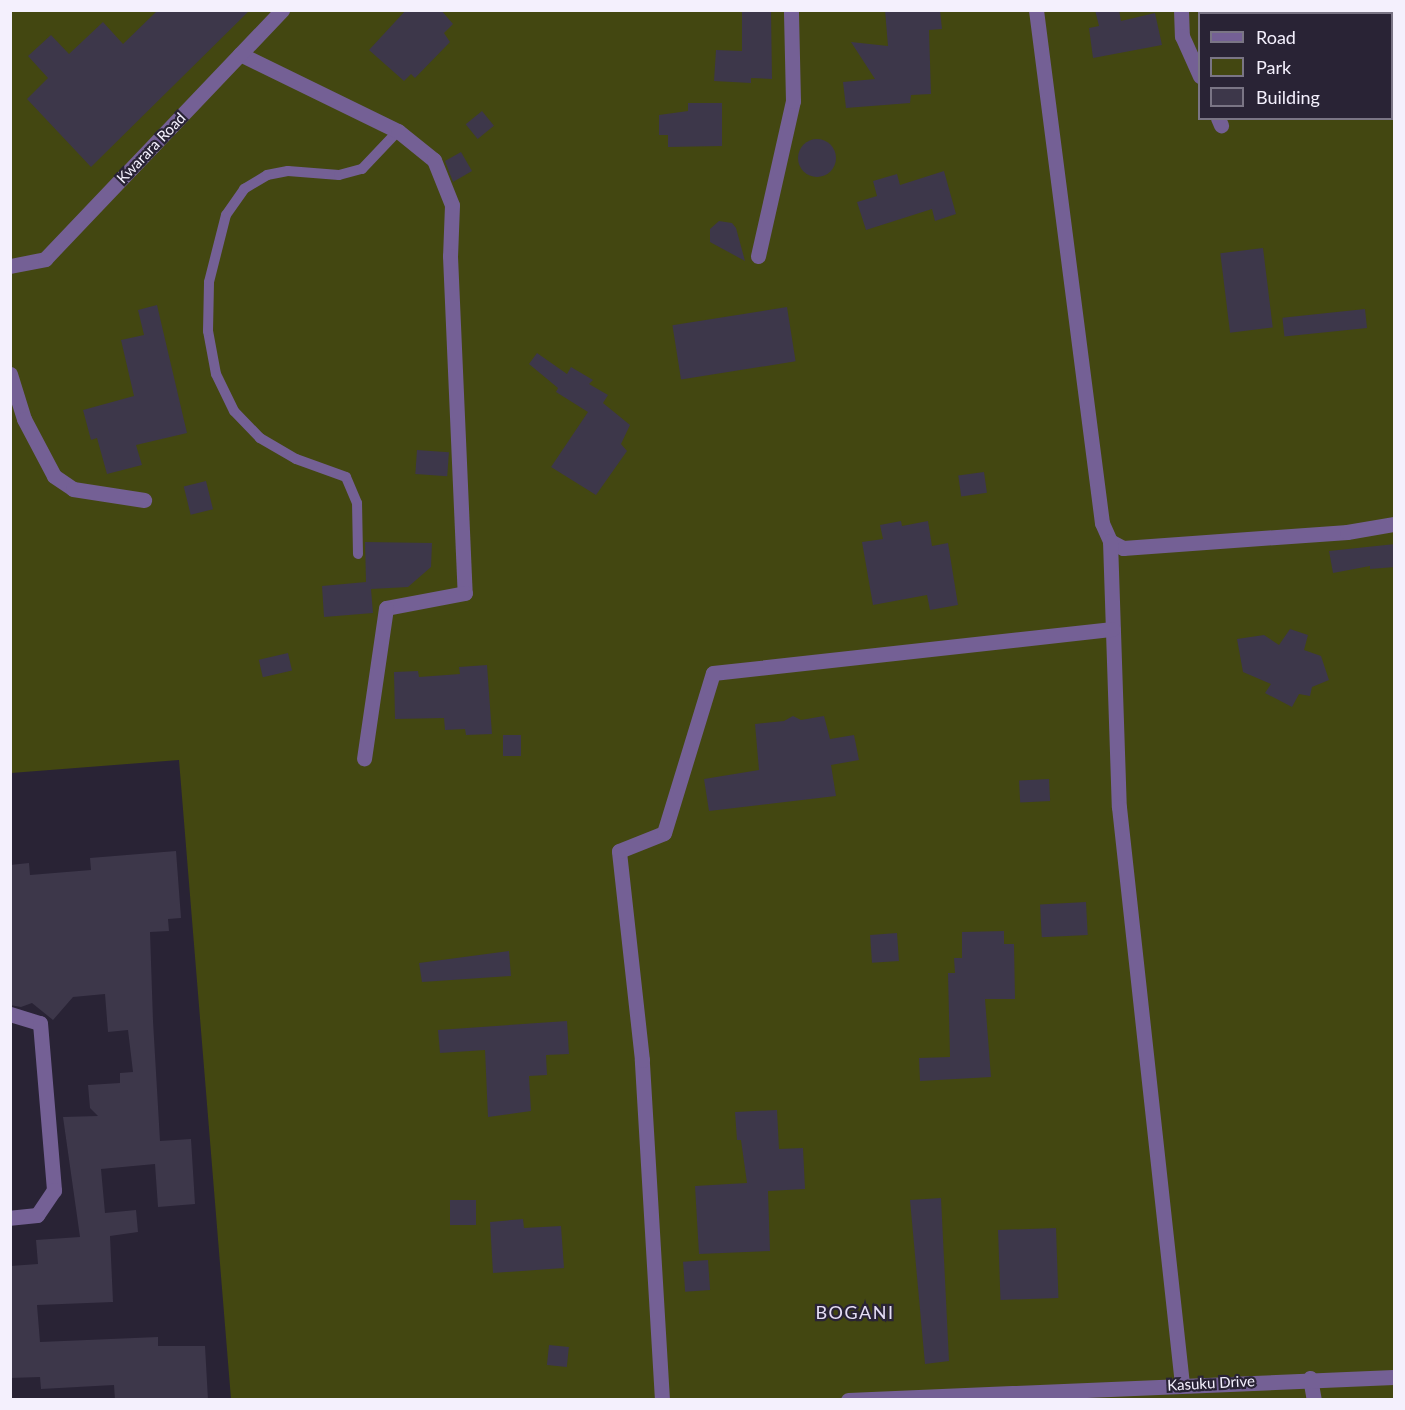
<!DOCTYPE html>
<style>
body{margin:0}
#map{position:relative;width:1405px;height:1410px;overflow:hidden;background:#292335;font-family:Lato,sans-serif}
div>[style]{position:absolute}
.green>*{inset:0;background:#434711}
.building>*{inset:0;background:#3d374a;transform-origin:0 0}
.round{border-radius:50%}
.service>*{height:10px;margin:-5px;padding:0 5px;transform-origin:5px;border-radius:5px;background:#746095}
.minor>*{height:15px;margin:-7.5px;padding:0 7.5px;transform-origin:7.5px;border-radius:7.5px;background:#746095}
span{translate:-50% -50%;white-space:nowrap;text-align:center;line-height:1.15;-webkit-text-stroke:4.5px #292335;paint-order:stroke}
.street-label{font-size:15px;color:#f4f0fd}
.quarter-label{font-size:18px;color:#e5ddf5;letter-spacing:1.5px}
.frame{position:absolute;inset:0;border:12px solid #f4f0fd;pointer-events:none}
.legend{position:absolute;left:1198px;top:12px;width:195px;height:108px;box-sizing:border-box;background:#292335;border:2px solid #7a7585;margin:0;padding:8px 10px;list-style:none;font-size:18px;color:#f4f0fd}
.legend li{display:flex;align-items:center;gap:12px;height:30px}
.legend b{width:30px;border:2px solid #7a7585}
</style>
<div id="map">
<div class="green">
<div style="clip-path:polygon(evenodd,11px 11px,1394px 11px,1394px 1399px,231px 1399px,179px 760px,11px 773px,11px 11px,1200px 14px,1392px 14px,1392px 118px,1200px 118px,1200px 14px)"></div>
</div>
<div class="building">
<div style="clip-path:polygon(158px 10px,250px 10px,91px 167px,27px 99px,48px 78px,28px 56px,51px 35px,69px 54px,103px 22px,123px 44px)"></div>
<div style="clip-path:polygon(406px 10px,441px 10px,453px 24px,444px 33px,450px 42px,415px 78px,411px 74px,404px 81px,369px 50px)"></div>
<div style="clip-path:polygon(742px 10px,771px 10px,772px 79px,751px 78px,751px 83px,714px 81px,716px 50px,742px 51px)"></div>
<div style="clip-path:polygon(885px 10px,940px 10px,942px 29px,929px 30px,931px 94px,911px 95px,910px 103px,846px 108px,843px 82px,875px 79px,851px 42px,888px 46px)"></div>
<div style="clip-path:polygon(1095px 10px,1119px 10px,1121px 21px,1155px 13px,1162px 45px,1093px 58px,1089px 28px,1099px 26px)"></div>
<div style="clip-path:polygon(688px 103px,722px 103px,722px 146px,668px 147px,668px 135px,659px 135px,659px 115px,688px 111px)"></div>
<div style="left:482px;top:111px;width:19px;height:21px;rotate:51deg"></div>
<div class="round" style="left:798px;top:139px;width:38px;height:38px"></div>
<div style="clip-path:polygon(461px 152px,472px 171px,453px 182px,445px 161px)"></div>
<div style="clip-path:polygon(944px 171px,956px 214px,935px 221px,932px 209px,866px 230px,857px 202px,877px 196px,873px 181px,897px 174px,900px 185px)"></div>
<div style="clip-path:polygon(719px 221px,732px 223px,736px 228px,745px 261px,710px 242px,710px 229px)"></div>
<div style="left:1263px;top:248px;width:80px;height:43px;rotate:83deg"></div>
<div style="clip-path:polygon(157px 305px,187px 433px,136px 445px,142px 465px,107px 474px,97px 438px,91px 440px,83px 410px,134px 396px,121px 340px,144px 335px,138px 310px)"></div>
<div style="left:787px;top:307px;width:55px;height:116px;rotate:81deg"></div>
<div style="left:1365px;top:309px;width:19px;height:83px;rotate:84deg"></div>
<div style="clip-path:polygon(537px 353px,567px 374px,571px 367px,593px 380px,589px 384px,608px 395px,603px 403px,630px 425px,621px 444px,627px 451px,596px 495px,551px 467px,588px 412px,556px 392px,558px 388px,529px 364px)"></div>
<div style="left:417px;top:450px;width:32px;height:24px;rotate:4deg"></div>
<div style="left:984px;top:472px;width:21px;height:26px;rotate:82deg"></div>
<div style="left:206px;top:481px;width:29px;height:23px;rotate:76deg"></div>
<div style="clip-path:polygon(901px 521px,902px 526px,928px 521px,932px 546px,948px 543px,958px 605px,930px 610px,927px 595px,873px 605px,862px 542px,883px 539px,880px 525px)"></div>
<div style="clip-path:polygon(365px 542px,432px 543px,431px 567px,408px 587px,371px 589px,373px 613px,324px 617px,322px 586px,366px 582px)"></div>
<div style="clip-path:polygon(1395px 544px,1395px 567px,1370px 569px,1370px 566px,1333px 573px,1329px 551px)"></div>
<div style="clip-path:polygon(1290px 629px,1308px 635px,1304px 650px,1321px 656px,1329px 680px,1312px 687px,1310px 696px,1299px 694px,1292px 707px,1265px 693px,1271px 684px,1243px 672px,1237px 639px,1264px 635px,1279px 645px)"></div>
<div style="left:288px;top:653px;width:18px;height:30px;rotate:77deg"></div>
<div style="clip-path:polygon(487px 665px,492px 734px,466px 735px,465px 729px,445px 730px,444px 718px,395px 719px,394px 672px,418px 671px,419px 677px,460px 674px,459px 667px)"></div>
<div style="clip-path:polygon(793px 716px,801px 720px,824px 716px,830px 739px,854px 735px,859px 760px,831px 765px,836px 796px,709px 811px,704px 779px,759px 770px,755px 724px,784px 721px)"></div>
<div style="left:521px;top:735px;width:21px;height:18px;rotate:90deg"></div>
<div style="left:1049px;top:779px;width:22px;height:30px;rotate:87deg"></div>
<div style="clip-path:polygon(176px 851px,181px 918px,168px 919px,169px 931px,150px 932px,153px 1021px,160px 1141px,191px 1139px,195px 1204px,158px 1207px,155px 1164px,101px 1169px,105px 1213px,136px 1210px,138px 1232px,110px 1236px,113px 1302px,37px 1305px,40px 1342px,158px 1337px,158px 1346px,205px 1346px,208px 1400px,115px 1400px,114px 1385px,41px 1389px,40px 1377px,10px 1378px,10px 1266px,38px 1264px,36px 1240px,80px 1237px,63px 1117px,98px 1116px,90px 1108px,88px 1085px,120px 1083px,120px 1073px,133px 1072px,128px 1030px,108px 1032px,105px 994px,73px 997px,53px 1020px,32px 1003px,21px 1007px,10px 1005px,10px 865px,29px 863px,30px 875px,91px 870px,90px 858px)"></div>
<div style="left:1086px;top:902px;width:33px;height:46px;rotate:87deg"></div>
<div style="clip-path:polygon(1004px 931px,1004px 944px,1014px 944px,1015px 999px,985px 999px,991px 1077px,920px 1081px,919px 1058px,950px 1057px,948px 973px,955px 973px,954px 958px,962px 958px,962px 932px)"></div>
<div style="left:897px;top:933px;width:28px;height:27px;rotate:86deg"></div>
<div style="clip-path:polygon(509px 951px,511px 976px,422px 982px,419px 963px)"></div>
<div style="clip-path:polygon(567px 1021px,569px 1054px,546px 1055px,547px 1075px,529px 1076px,531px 1111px,488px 1117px,485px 1050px,440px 1053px,438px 1030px)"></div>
<div style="clip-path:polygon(777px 1110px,779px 1149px,803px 1148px,805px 1189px,768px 1191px,770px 1251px,699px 1254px,695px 1186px,747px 1183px,741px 1140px,737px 1140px,735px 1112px)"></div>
<div style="clip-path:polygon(941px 1198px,949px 1361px,925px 1364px,910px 1200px)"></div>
<div style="left:450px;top:1200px;width:26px;height:25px"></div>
<div style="clip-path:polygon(523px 1219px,524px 1228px,561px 1226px,564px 1268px,493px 1273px,490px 1222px)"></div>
<div style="left:1056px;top:1228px;width:70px;height:58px;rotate:88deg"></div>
<div style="left:708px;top:1260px;width:30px;height:25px;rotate:86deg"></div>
<div style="left:549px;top:1345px;width:20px;height:20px;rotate:6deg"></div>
</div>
<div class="service">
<div style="left:358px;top:554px;width:51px;rotate:-91.1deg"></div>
<div style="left:357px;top:503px;width:28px;rotate:-113deg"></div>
<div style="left:346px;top:477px;width:53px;rotate:-160.2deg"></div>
<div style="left:296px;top:459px;width:42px;rotate:-149.7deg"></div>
<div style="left:260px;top:438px;width:37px;rotate:-134deg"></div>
<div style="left:234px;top:411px;width:41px;rotate:-115.9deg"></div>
<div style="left:216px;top:374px;width:44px;rotate:-100.5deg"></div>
<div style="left:208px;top:331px;width:49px;rotate:-88.8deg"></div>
<div style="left:209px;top:282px;width:69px;rotate:-75.8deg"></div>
<div style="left:226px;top:215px;width:32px;rotate:-55deg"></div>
<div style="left:244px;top:189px;width:27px;rotate:-31deg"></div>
<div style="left:267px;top:175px;width:21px;rotate:-11deg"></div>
<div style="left:288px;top:171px;width:51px;rotate:4.5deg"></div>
<div style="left:339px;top:175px;width:24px;rotate:-15deg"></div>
<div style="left:362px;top:169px;width:52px;rotate:-46.5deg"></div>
</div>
<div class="minor">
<div style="left:1036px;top:10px;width:517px;rotate:82.67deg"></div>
<div style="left:1102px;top:523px;width:20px;rotate:66deg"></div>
<div style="left:1110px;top:541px;width:15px;rotate:28deg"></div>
<div style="left:1123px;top:548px;width:225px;rotate:-4.1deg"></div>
<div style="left:1347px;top:532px;width:48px;rotate:-9.7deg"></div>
<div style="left:1181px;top:10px;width:26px;rotate:88deg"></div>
<div style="left:1182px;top:36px;width:44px;rotate:65.8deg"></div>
<div style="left:240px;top:54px;width:176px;rotate:26deg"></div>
<div style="left:398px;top:131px;width:46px;rotate:38.9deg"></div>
<div style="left:434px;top:160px;width:48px;rotate:68.2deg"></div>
<div style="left:452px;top:205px;width:51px;rotate:92.2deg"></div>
<div style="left:450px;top:256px;width:337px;rotate:87.5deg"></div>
<div style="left:465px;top:593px;width:80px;rotate:169.2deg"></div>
<div style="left:386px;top:608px;width:152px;rotate:98.3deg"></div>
<div style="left:1218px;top:118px;width:8px;rotate:67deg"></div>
<div style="left:758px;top:256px;width:159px;rotate:-77.3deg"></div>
<div style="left:793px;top:101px;width:91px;rotate:-91.3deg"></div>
<div style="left:10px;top:266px;width:36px;rotate:-11deg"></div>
<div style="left:45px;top:259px;width:344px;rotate:-46.4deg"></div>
<div style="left:10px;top:374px;width:47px;rotate:72.7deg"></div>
<div style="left:24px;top:419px;width:64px;rotate:62.2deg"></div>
<div style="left:54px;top:476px;width:23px;rotate:34deg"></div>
<div style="left:73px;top:489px;width:72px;rotate:8.8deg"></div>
<div style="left:1110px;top:541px;width:266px;rotate:88.1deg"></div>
<div style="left:1119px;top:807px;width:580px;rotate:83.77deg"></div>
<div style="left:10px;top:1014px;width:31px;rotate:17deg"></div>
<div style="left:40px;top:1023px;width:168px;rotate:85.2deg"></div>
<div style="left:54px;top:1190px;width:30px;rotate:124deg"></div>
<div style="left:37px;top:1215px;width:27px;rotate:174deg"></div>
<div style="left:1310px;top:1378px;width:22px;rotate:80deg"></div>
<div style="left:662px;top:1400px;width:341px;rotate:-93.4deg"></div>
<div style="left:642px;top:1060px;width:210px;rotate:-96.3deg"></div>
<div style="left:619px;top:851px;width:48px;rotate:-21.8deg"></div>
<div style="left:664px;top:833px;width:167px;rotate:-73deg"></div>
<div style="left:713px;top:673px;width:402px;rotate:-6.3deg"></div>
<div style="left:848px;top:1400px;width:546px;rotate:-2.41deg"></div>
</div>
<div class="street-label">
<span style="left:151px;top:148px;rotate:-46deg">Kwarara Road</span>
<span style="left:1211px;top:1383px;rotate:-3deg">Kasuku Drive</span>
</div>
<div class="quarter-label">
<span style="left:855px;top:1312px">BOGANI</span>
</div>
<div class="frame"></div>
<ul class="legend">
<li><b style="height:8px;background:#746095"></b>Road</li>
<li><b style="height:16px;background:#434711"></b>Park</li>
<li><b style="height:16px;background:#3d374a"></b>Building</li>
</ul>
</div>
